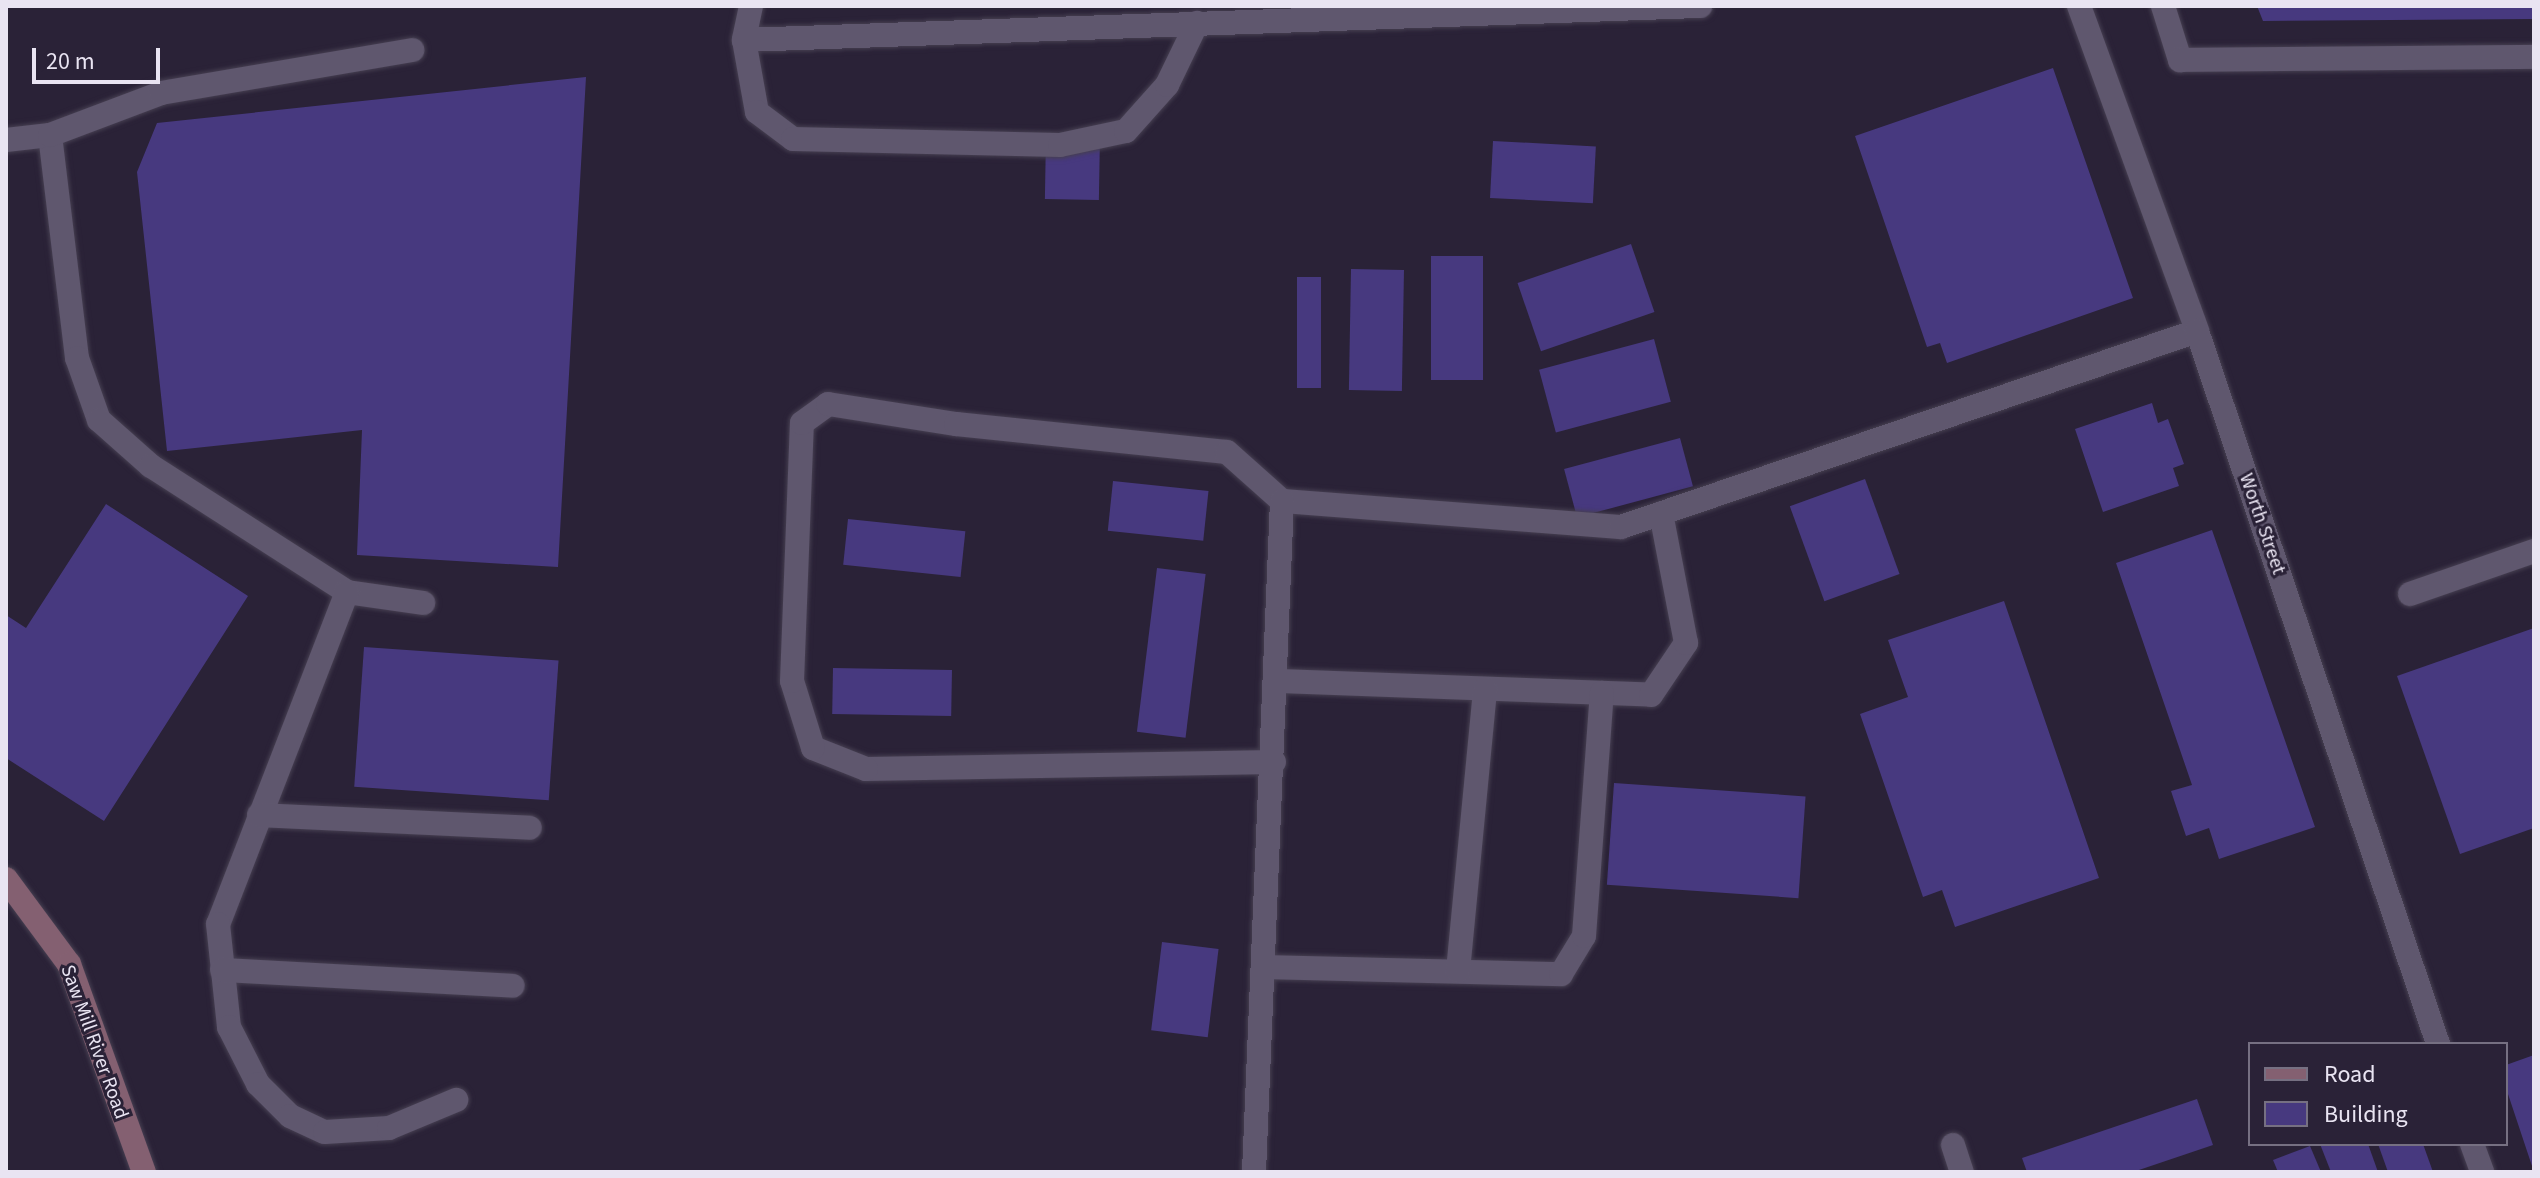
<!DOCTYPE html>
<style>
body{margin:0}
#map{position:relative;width:2540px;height:1178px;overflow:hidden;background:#2a2237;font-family:"Source Sans 3",sans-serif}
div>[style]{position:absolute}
.building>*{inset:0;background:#47397f;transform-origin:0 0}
.roads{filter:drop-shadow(0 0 2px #463f51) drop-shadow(0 0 2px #463f51)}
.service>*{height:24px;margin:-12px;padding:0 12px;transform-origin:12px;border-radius:12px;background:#5f576e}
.minor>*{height:24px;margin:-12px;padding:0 12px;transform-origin:12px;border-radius:12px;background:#5f576e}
.secondary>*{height:24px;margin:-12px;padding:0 12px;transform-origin:12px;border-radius:12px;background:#846071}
span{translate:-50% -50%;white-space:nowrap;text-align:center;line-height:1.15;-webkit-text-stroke:6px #2a2237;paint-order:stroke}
.street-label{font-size:20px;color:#e9e4f2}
.frame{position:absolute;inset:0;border:8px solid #e9e4f2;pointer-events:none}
.legend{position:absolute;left:2248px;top:1042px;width:260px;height:104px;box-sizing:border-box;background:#2a2237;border:2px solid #767082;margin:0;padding:10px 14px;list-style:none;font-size:24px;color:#e9e4f2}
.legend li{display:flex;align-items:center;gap:16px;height:40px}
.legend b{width:40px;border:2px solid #767082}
.scale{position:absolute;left:32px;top:48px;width:128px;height:36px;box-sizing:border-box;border:4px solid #e9e4f2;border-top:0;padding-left:10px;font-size:24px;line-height:28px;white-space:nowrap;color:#e9e4f2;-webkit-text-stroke:6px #2a2237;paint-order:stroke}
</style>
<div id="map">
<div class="building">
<div style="clip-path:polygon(2257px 6px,2534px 6px,2534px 19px,2263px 21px)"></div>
<div style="clip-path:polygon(2053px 68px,2133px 298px,1947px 363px,1940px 343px,1927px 347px,1855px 136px)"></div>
<div style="clip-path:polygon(586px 77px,558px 567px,357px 555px,362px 430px,167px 451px,137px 172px,157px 123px)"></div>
<div style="left:1046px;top:135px;width:54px;height:64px;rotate:1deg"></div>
<div style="left:1493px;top:141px;width:103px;height:57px;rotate:3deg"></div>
<div style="left:1631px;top:244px;width:72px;height:120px;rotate:71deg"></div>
<div style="left:1431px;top:256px;width:52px;height:124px"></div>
<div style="left:1351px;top:269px;width:53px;height:121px;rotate:1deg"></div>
<div style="left:1297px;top:277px;width:24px;height:111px"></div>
<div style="left:1654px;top:339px;width:65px;height:119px;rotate:75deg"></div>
<div style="clip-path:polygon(2152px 403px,2158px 423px,2168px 419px,2184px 464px,2173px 468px,2179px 486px,2103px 512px,2075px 429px)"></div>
<div style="left:1680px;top:438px;width:50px;height:120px;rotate:75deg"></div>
<div style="left:1865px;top:479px;width:101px;height:80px;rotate:70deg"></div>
<div style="left:1113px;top:481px;width:96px;height:50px;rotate:6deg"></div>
<div style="clip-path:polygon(106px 504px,248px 596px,104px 821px,6px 758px,6px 615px,26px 628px)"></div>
<div style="left:848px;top:519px;width:118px;height:46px;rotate:6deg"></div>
<div style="clip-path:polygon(2212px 530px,2315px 827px,2219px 859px,2209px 828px,2186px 836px,2171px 791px,2192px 785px,2116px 563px)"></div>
<div style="left:1157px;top:568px;width:49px;height:165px;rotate:7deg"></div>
<div style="clip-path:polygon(2004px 601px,2099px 878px,1955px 927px,1942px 890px,1923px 897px,1860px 714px,1908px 697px,1888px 640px)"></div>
<div style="clip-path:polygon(2534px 628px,2534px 828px,2460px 854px,2397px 676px)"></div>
<div style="left:364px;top:647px;width:195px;height:140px;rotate:4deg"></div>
<div style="left:833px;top:668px;width:119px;height:46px;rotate:1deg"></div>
<div style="left:1614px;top:783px;width:192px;height:102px;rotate:4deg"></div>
<div style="left:1162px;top:942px;width:57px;height:89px;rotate:7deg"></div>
<div style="clip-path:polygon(2534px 1055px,2534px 1169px,2533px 1169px,2506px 1088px,2506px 1065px)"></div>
<div style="clip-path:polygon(2197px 1099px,2213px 1145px,2133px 1172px,2027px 1172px,2022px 1158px)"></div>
<div style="clip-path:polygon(2320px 1144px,2368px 1144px,2378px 1172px,2331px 1172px)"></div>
<div style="clip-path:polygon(2378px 1144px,2423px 1144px,2433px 1172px,2388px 1172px)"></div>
<div style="clip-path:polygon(2310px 1146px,2321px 1172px,2278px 1172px,2273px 1160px)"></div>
</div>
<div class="roads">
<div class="service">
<div style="left:751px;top:6px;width:35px;rotate:102deg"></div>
<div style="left:744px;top:40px;width:73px;rotate:79.8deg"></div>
<div style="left:757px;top:112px;width:45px;rotate:36.9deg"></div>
<div style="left:793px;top:139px;width:267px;rotate:1.3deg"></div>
<div style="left:1060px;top:145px;width:67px;rotate:-12deg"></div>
<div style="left:1126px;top:131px;width:62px;rotate:-48.3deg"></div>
<div style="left:1167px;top:85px;width:69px;rotate:-64.2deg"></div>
<div style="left:2163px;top:6px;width:57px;rotate:72.5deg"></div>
<div style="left:2180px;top:60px;width:354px;rotate:-0.5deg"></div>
<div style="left:744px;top:40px;width:957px;rotate:-2.04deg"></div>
<div style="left:50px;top:135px;width:225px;rotate:83.1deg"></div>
<div style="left:77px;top:358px;width:66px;rotate:70.5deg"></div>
<div style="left:99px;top:420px;width:69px;rotate:41.5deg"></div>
<div style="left:151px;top:466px;width:233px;rotate:32.7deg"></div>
<div style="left:347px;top:592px;width:77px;rotate:8.2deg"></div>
<div style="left:6px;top:140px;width:44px;rotate:-6.5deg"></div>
<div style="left:50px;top:135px;width:119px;rotate:-20.7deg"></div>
<div style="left:161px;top:93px;width:255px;rotate:-9.7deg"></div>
<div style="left:347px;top:592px;width:356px;rotate:111.2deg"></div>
<div style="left:218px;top:924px;width:104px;rotate:83.9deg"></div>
<div style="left:229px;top:1027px;width:64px;rotate:63deg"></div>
<div style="left:258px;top:1084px;width:45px;rotate:45deg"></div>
<div style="left:290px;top:1116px;width:38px;rotate:25deg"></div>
<div style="left:325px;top:1132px;width:64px;rotate:-3.6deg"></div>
<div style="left:389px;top:1128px;width:73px;rotate:-22.7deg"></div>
<div style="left:2410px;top:594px;width:131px;rotate:-19.1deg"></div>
<div style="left:1278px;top:681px;width:373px;rotate:2.1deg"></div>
<div style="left:1651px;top:695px;width:63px;rotate:-56.1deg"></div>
<div style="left:1686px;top:643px;width:132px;rotate:-100.9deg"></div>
<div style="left:1274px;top:762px;width:408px;rotate:179deg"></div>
<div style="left:866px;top:769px;width:57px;rotate:-158.4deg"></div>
<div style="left:813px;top:748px;width:70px;rotate:-107.4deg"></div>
<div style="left:792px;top:681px;width:258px;rotate:-87.8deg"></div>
<div style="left:802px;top:423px;width:32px;rotate:-36deg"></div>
<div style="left:828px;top:404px;width:130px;rotate:8.9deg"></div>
<div style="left:956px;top:424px;width:272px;rotate:5.9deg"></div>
<div style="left:1227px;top:452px;width:74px;rotate:41.7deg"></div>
<div style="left:1282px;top:501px;width:340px;rotate:4.4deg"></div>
<div style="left:1621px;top:527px;width:608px;rotate:-18.79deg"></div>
<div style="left:259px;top:815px;width:271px;rotate:2.7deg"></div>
<div style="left:1264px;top:967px;width:297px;rotate:1.4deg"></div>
<div style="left:1561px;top:974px;width:44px;rotate:-58.8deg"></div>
<div style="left:1584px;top:936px;width:244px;rotate:-85.8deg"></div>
<div style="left:222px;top:970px;width:291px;rotate:3.1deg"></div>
<div style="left:1458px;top:971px;width:283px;rotate:-84.5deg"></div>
<div style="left:1254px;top:1172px;width:672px;rotate:-87.61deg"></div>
</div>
<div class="minor">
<div style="left:2079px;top:6px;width:346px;rotate:70deg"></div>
<div style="left:2197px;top:331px;width:753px;rotate:71.32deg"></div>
<div style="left:2472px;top:1144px;width:30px;rotate:70deg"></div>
<div style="left:1953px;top:1145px;width:28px;rotate:72deg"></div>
</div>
<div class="secondary">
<div style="left:6px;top:879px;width:106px;rotate:53.5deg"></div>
<div style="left:69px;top:964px;width:221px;rotate:70.2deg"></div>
</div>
</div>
<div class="street-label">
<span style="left:2262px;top:524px;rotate:71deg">Worth Street</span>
<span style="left:94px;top:1042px;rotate:70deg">Saw Mill River Road</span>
</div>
<div class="frame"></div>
<ul class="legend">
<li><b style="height:10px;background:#846071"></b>Road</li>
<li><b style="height:22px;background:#47397f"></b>Building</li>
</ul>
<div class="scale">20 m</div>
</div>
